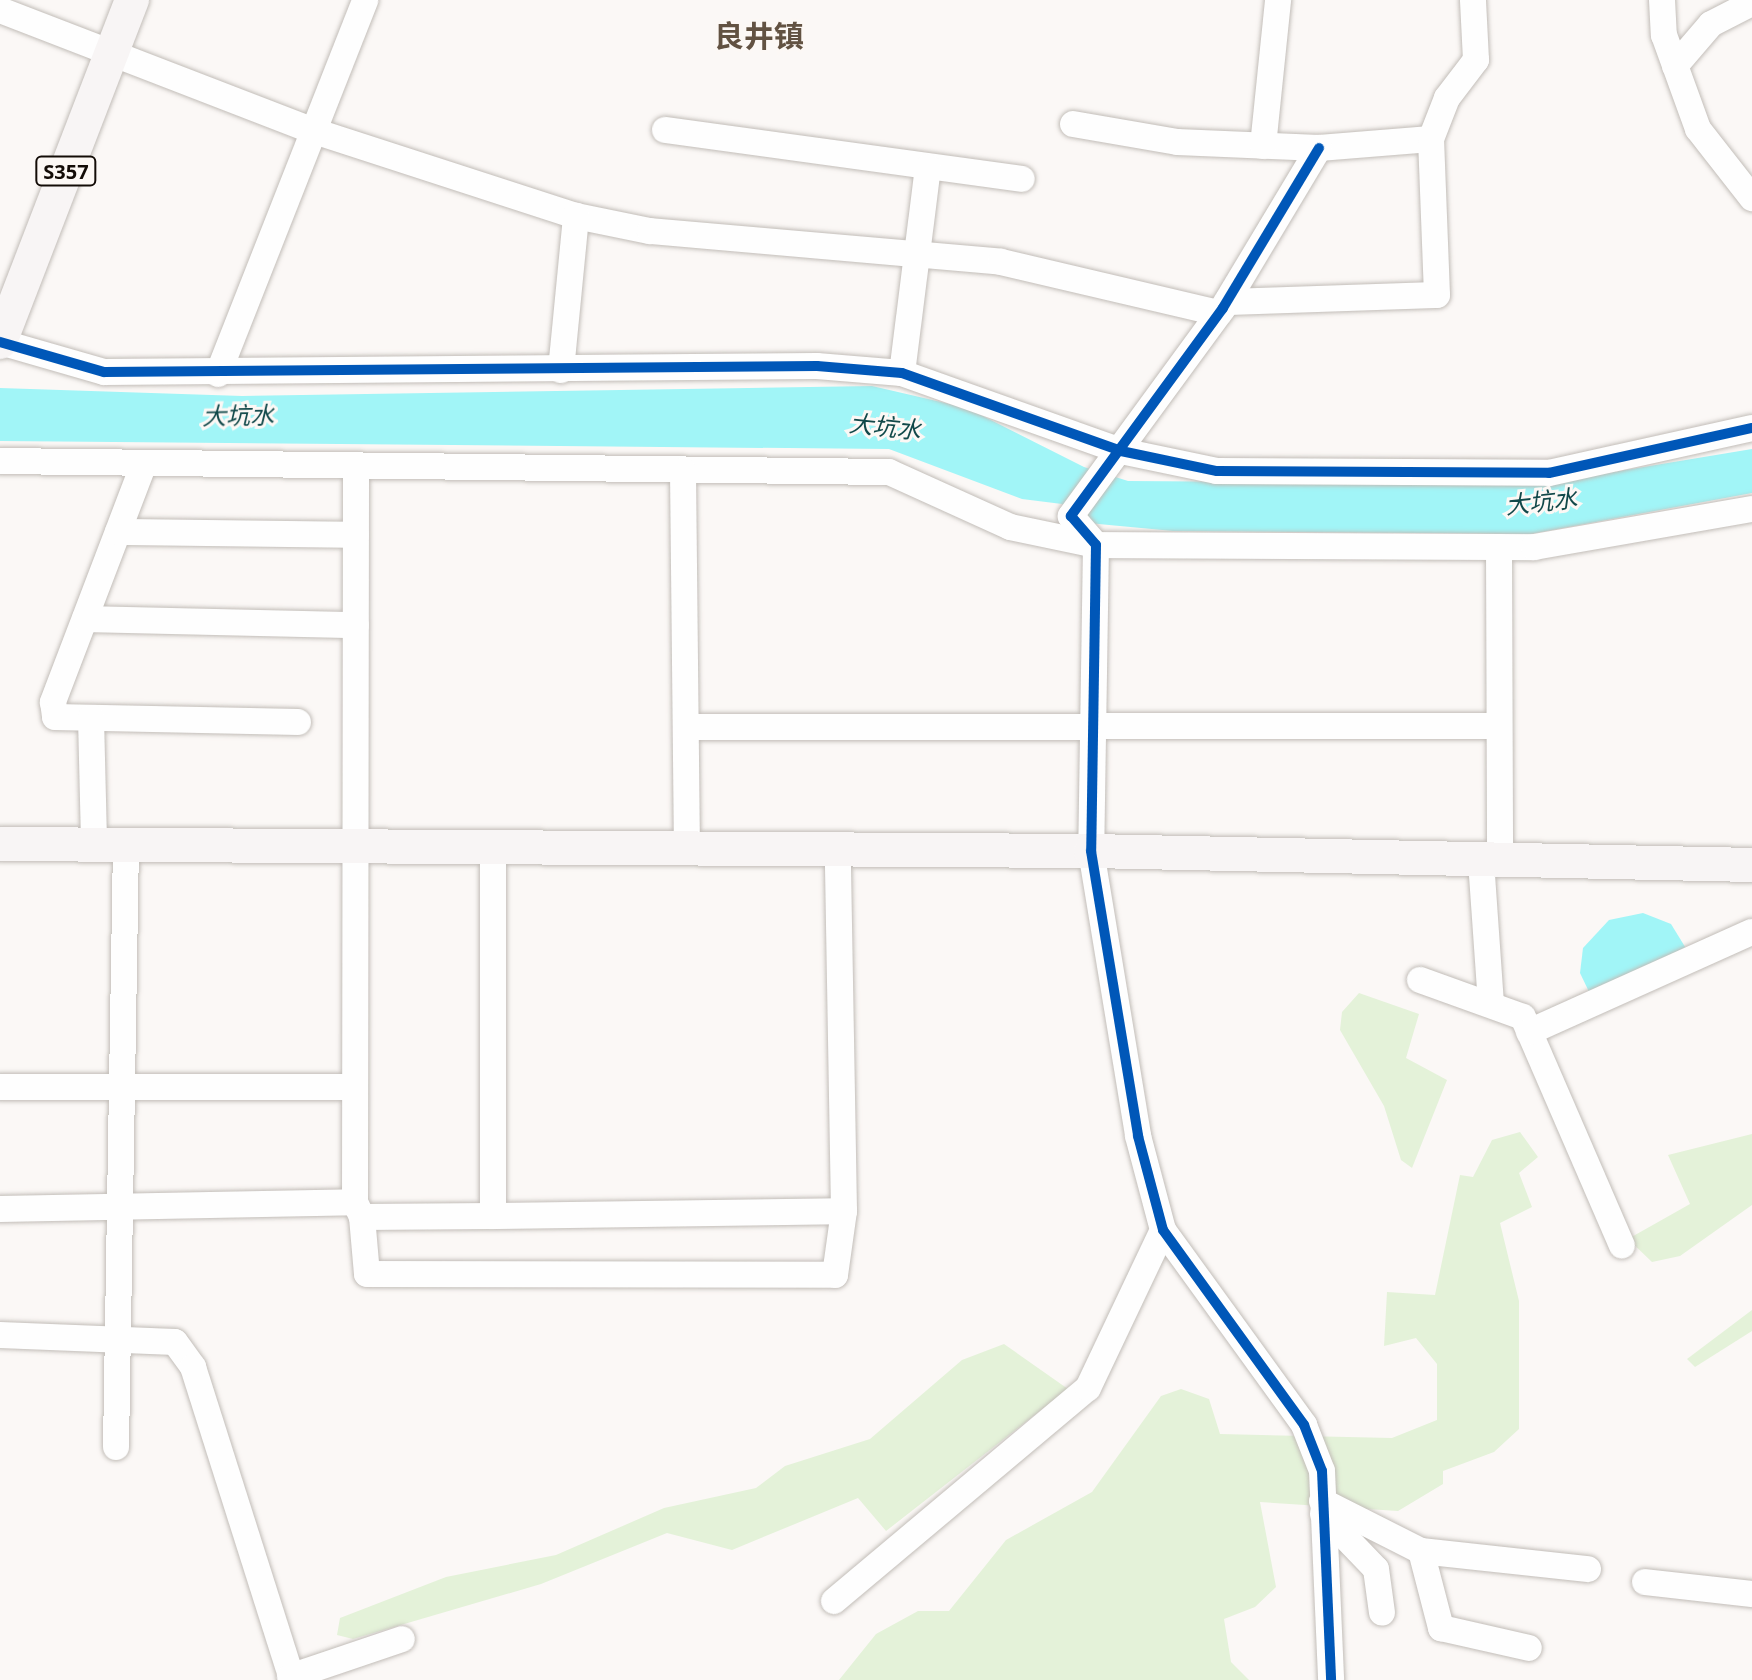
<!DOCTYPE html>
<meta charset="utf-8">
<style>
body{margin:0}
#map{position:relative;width:1752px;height:1680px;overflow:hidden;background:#fbf8f6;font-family:"Noto Sans","Noto Sans SC",sans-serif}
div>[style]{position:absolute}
.green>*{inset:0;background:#e4f2d9}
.water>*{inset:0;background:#a1f5f7}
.roads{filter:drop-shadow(0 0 2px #c2bdb8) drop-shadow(0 0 2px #c2bdb8)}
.minor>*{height:26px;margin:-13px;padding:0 13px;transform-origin:13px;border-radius:13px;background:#fefefe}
.major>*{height:34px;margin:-17px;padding:0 17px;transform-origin:17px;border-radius:17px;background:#f8f5f5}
.cycleway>*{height:10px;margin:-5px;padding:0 5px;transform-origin:5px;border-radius:5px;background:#0057b8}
span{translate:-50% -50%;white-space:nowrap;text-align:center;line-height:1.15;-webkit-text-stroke:6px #fcf8f5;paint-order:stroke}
.shield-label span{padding:2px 6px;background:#fcf8f5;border:2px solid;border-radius:6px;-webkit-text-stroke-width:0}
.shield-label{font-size:20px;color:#130c07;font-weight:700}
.water-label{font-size:24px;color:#11494a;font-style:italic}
.district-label{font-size:30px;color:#625242;font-weight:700}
</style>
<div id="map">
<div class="green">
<div style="clip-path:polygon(1359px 993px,1419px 1014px,1406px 1058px,1447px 1080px,1412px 1168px,1401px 1160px,1384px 1106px,1340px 1030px,1342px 1012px)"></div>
<div style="clip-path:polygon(1520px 1132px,1538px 1157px,1519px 1173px,1532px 1207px,1500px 1223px,1519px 1301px,1519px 1429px,1494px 1452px,1443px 1471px,1443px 1484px,1398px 1511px,1260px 1502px,1276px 1587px,1255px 1607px,1224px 1619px,1231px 1662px,1249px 1680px,839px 1680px,876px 1634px,918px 1611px,949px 1611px,1006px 1540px,1092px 1492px,1161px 1396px,1181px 1389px,1209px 1399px,1220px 1434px,1392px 1438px,1437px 1420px,1437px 1364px,1416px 1338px,1384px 1346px,1387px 1292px,1435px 1295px,1460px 1175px,1473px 1177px,1492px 1140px)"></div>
<div style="clip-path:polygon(1752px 1134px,1752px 1205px,1680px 1256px,1652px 1262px,1628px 1239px,1690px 1204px,1668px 1155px)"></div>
<div style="clip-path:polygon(1752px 1310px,1752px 1331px,1695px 1367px,1687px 1359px)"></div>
<div style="clip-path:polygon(1004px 1344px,1068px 1389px,886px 1531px,858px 1498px,732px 1550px,667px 1533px,541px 1584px,353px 1639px,337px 1635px,340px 1618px,446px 1577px,556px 1555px,664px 1508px,756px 1488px,785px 1466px,870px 1439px,962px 1360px)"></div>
</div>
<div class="water">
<div style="clip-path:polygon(872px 386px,967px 408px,1084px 467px,1128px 481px,1541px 484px,1752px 449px,1752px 493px,1531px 534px,1173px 531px,1088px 523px,1062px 504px,1022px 499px,889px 449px,0 441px,0 388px,242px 396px)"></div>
<div style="clip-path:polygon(1643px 913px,1671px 924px,1687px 950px,1592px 998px,1580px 973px,1583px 948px,1609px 920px)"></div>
</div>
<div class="roads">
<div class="minor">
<div style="left:1662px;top:0;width:35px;rotate:87deg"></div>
<div style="left:1664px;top:35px;width:100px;rotate:70.1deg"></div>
<div style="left:1698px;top:129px;width:88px;rotate:52deg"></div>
<div style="left:0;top:10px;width:337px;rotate:21.1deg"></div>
<div style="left:314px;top:131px;width:275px;rotate:18deg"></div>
<div style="left:576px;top:216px;width:76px;rotate:11.5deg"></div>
<div style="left:650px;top:231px;width:352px;rotate:5deg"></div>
<div style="left:1001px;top:262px;width:224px;rotate:13.2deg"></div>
<div style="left:1675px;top:66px;width:55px;rotate:-49.4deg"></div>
<div style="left:1711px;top:24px;width:46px;rotate:-27.1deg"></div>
<div style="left:1073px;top:124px;width:106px;rotate:9.8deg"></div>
<div style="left:1177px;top:142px;width:142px;rotate:2.4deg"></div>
<div style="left:1319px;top:148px;width:112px;rotate:-4.6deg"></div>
<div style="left:665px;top:130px;width:360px;rotate:7.8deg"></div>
<div style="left:1263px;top:146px;width:147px;rotate:-84.1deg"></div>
<div style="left:1319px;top:148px;width:187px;rotate:121deg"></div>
<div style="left:1223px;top:308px;width:258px;rotate:126.2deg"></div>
<div style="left:1071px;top:516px;width:38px;rotate:49deg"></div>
<div style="left:1096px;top:545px;width:306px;rotate:90.9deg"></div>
<div style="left:1091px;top:851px;width:289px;rotate:80.6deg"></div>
<div style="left:1138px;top:1136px;width:97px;rotate:75.1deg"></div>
<div style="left:1163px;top:1230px;width:241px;rotate:54.1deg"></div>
<div style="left:1304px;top:1425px;width:49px;rotate:68.6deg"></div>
<div style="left:1322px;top:1471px;width:209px;rotate:87.5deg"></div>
<div style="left:1227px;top:302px;width:210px;rotate:-1.9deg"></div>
<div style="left:1437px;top:295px;width:156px;rotate:-92.2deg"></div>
<div style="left:1431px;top:139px;width:44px;rotate:-68.7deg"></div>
<div style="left:1447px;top:98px;width:48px;rotate:-52.7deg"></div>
<div style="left:1476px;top:60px;width:60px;rotate:-92.9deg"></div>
<div style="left:0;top:342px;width:108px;rotate:16.1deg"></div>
<div style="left:104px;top:372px;width:713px;rotate:-0.48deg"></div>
<div style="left:817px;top:366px;width:85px;rotate:4.7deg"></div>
<div style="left:902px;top:373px;width:232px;rotate:19.6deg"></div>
<div style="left:1121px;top:451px;width:98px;rotate:11.8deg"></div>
<div style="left:1217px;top:471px;width:332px;rotate:0.3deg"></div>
<div style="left:1549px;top:473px;width:208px;rotate:-12.5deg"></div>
<div style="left:561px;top:370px;width:155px;rotate:-84.4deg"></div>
<div style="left:902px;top:373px;width:207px;rotate:-82.8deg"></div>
<div style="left:218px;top:374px;width:402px;rotate:-68.5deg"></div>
<div style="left:0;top:461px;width:889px;rotate:0.71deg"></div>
<div style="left:889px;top:472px;width:133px;rotate:24.4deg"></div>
<div style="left:1010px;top:527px;width:88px;rotate:11.8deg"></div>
<div style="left:1096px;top:545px;width:438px;rotate:0.3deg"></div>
<div style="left:1534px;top:547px;width:221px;rotate:-9.9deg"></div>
<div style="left:143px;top:466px;width:253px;rotate:110.9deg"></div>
<div style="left:53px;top:702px;width:15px;rotate:82deg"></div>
<div style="left:55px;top:717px;width:243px;rotate:1.2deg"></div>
<div style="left:683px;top:471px;width:379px;rotate:89.4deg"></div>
<div style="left:118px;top:532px;width:238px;rotate:0.7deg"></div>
<div style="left:1499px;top:547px;width:314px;rotate:89.8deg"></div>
<div style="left:85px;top:619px;width:271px;rotate:1.3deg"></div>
<div style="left:91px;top:718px;width:127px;rotate:88.6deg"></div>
<div style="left:686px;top:727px;width:813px;rotate:-0.07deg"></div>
<div style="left:493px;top:850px;width:366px;rotate:90deg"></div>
<div style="left:493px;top:1216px;width:351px;rotate:-0.8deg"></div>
<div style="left:1481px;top:861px;width:143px;rotate:86deg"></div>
<div style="left:1420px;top:980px;width:109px;rotate:19.8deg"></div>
<div style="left:1523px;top:1017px;width:249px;rotate:66.6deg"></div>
<div style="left:1529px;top:1032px;width:244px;rotate:-24.2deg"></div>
<div style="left:0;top:1087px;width:355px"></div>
<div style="left:355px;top:1202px;width:17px;rotate:65deg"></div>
<div style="left:362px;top:1217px;width:131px;rotate:-0.4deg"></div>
<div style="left:0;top:1209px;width:355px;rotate:-1.1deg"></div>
<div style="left:355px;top:1202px;width:732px;rotate:-89.92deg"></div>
<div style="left:362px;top:1217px;width:57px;rotate:85deg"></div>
<div style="left:367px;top:1274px;width:468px;rotate:0.1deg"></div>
<div style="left:835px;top:1275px;width:65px;rotate:-82deg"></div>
<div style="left:844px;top:1211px;width:360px;rotate:-91deg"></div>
<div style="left:0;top:1335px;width:175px;rotate:2.3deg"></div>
<div style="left:175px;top:1342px;width:31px;rotate:54deg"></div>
<div style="left:193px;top:1367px;width:328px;rotate:72.4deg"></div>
<div style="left:116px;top:1447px;width:601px;rotate:-89.05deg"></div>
<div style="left:1322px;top:1501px;width:111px;rotate:26.8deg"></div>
<div style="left:1421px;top:1551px;width:80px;rotate:75.4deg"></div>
<div style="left:1441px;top:1628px;width:90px;rotate:12.8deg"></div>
<div style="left:1323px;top:1514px;width:76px;rotate:46.1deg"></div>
<div style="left:1376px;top:1569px;width:44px;rotate:82.2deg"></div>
<div style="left:1421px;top:1551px;width:168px;rotate:6.2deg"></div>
<div style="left:1645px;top:1582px;width:108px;rotate:6.4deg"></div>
<div style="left:834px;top:1601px;width:331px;rotate:-40deg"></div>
<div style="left:1088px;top:1388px;width:175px;rotate:-64.6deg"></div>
<div style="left:290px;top:1677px;width:118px;rotate:-18.7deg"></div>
</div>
<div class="major">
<div style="left:0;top:342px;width:367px;rotate:-68.9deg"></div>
<div style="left:0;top:844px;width:1091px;rotate:0.37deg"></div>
<div style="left:1091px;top:851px;width:661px;rotate:1.21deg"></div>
</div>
</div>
<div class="cycleway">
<div style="left:1319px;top:148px;width:187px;rotate:121deg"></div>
<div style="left:1223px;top:308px;width:258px;rotate:126.2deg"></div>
<div style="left:1071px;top:516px;width:38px;rotate:49deg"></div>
<div style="left:1096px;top:545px;width:306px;rotate:90.9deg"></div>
<div style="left:1091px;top:851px;width:289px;rotate:80.6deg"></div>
<div style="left:1138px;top:1136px;width:97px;rotate:75.1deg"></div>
<div style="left:1163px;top:1230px;width:241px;rotate:54.1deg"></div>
<div style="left:1304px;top:1425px;width:49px;rotate:68.6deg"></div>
<div style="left:1322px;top:1471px;width:209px;rotate:87.5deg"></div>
<div style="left:0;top:342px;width:108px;rotate:16.1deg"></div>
<div style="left:104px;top:372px;width:713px;rotate:-0.48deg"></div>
<div style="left:817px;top:366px;width:85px;rotate:4.7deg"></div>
<div style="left:902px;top:373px;width:232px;rotate:19.6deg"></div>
<div style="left:1121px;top:451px;width:98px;rotate:11.8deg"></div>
<div style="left:1217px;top:471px;width:332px;rotate:0.3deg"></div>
<div style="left:1549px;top:473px;width:208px;rotate:-12.5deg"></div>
</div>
<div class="shield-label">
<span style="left:66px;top:171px">S357</span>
</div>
<div class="water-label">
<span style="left:238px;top:415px;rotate:-1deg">大坑水</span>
<span style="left:885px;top:426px;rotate:6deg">大坑水</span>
<span style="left:1541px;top:501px;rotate:-6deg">大坑水</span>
</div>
<div class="district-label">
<span style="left:759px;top:36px">良井镇</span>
</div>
</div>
